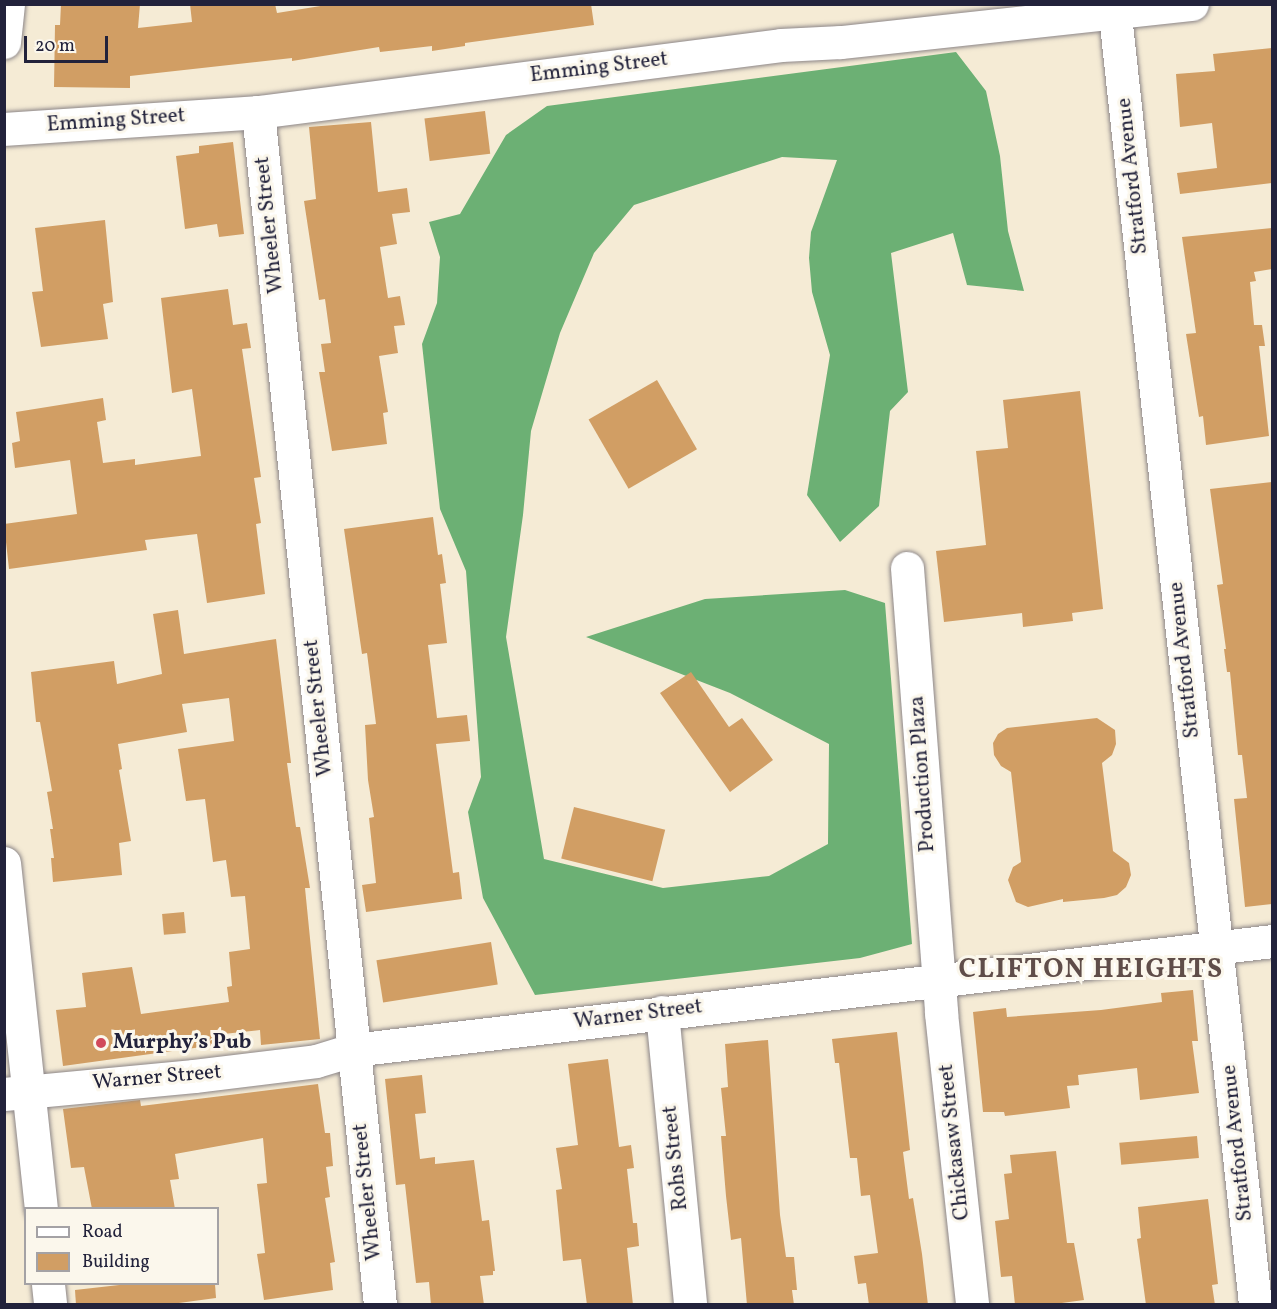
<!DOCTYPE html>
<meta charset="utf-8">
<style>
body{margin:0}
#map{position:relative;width:1277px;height:1309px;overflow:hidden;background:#f5ebd5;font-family:Vollkorn,serif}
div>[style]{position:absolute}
.forest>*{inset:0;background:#6cb074}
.building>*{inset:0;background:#d19e64;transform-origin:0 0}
.roads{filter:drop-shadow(0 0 2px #8c8688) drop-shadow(0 0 2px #8c8688)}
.minor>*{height:33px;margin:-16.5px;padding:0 16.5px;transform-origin:16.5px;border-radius:16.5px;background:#fff}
.major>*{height:33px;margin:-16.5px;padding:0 16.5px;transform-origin:16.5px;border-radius:16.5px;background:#fff}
.dots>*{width:16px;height:16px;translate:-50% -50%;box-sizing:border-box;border:3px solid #fbf7ec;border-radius:50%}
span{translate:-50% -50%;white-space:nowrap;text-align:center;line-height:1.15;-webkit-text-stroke:6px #fbf7ec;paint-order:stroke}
.street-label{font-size:21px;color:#22223b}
.poi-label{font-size:21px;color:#22223b;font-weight:700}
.left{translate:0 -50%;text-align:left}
.district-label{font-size:27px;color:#5f4d49;font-weight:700;letter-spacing:1.5px}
.frame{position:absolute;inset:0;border:6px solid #22223b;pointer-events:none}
.legend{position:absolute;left:24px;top:1207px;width:195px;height:78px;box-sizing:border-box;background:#fbf7ec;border:2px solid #a4a2a5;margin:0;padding:8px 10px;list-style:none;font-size:18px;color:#22223b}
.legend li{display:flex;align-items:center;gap:12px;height:30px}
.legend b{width:30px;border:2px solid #a4a2a5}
.scale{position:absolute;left:24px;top:36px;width:84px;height:27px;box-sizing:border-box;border:3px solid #22223b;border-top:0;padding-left:8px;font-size:18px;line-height:21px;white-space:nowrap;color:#22223b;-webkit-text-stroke:4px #fbf7ec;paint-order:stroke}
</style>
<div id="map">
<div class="forest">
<div style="clip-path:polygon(956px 52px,986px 91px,1000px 156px,1008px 231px,1024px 291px,967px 285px,953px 233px,891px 253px,908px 392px,890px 411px,879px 506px,840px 542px,807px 495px,830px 355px,812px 292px,809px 258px,811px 232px,837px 160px,782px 157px,634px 205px,594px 253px,560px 333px,531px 431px,523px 515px,506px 637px,544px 859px,663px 888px,769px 876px,828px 844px,829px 744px,730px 693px,586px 637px,705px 599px,845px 590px,885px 603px,912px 944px,860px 958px,535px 995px,483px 898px,468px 812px,481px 777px,466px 571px,440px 509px,422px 344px,437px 303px,440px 257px,429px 222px,460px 214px,506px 135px,547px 106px)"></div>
</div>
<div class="building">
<div style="clip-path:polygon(61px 4px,140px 4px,138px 28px,192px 22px,190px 4px,275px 4px,277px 13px,333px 4px,591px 4px,594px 25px,465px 43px,465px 46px,432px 51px,432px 46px,380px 52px,379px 47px,292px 61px,292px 58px,130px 76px,130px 88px,54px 87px,55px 25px,60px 25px)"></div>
<div style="clip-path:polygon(1272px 48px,1272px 183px,1180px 194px,1177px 173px,1217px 168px,1212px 123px,1180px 127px,1176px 74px,1215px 71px,1213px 54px)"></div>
<div style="left:485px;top:111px;width:43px;height:61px;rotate:83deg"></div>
<div style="clip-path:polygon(371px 122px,378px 192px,407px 188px,410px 212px,392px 214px,397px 244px,380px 247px,388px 298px,400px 296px,405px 325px,394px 326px,398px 353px,379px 356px,388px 412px,383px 413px,387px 444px,332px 451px,319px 372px,325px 372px,321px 344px,331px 343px,325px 299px,319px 300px,304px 201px,316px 199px,309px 127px)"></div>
<div style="clip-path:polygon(233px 142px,244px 234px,219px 237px,217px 224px,185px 229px,176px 156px,199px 153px,199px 146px)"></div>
<div style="clip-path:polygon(105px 220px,113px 302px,103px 304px,108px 339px,41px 347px,32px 292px,43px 291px,35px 228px)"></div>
<div style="clip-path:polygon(1272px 228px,1272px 269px,1254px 272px,1256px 281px,1250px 282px,1254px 325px,1262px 325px,1265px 346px,1259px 346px,1269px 436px,1206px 445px,1203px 416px,1199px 417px,1186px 334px,1196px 333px,1182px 237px)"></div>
<div style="clip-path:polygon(228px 289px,233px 325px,247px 323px,251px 348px,242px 349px,261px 477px,254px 478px,261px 523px,256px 524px,265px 594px,207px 603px,197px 534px,145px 540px,147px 550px,9px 569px,4px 524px,77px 514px,70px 460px,15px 468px,12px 443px,20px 441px,16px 412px,103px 398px,106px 420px,97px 422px,103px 463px,135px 459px,135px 465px,201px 456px,192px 389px,172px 393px,161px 298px)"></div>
<div style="left:657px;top:380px;width:80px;height:79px;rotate:60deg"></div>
<div style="clip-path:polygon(1080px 391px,1103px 609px,1072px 613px,1073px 621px,1023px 627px,1022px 613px,944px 622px,936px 551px,986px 545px,976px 451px,1008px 448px,1003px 400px)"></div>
<div style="clip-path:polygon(1272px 482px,1272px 904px,1245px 907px,1234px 799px,1247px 798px,1242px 755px,1238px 755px,1230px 672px,1227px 672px,1224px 649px,1226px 649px,1217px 585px,1223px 584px,1210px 489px)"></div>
<div style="clip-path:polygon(433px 517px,438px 555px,442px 554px,446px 583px,440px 584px,447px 643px,428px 645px,437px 718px,467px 715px,470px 741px,436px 744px,453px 873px,459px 872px,462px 899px,366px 912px,362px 885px,376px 883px,369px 818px,374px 817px,368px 780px,365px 725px,376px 724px,367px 653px,362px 654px,344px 529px)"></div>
<div style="clip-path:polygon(178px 610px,184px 654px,276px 639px,291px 763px,287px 763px,296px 827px,300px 827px,310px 888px,305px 888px,320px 1039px,261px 1045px,260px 1030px,214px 1035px,216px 1045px,63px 1066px,56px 1010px,86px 1007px,82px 973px,132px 967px,141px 1014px,229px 1002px,227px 987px,232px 986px,229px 952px,250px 949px,245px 896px,231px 897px,226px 860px,213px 862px,205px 799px,186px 801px,178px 749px,234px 741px,229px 698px,182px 704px,187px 732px,118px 744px,122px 769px,119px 770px,131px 841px,119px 843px,122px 875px,53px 882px,51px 858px,54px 858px,50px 829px,53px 829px,47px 792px,52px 791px,40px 722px,36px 722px,31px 672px,114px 661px,117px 684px,162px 674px,153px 614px)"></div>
<div style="clip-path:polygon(691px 672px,729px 727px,742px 718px,773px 760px,730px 792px,660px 693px)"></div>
<div style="clip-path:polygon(1097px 718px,1115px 730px,1116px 744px,1112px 755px,1102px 763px,1113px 851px,1129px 863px,1131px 875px,1126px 887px,1117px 895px,1104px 898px,1063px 902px,1063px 899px,1028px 907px,1016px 902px,1008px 880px,1013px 867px,1021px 862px,1011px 772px,1001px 766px,994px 755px,993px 743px,998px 734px,1007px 728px)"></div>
<div style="left:574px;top:807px;width:94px;height:53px;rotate:14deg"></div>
<div style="left:184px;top:912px;width:21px;height:22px;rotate:85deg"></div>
<div style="left:491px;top:942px;width:43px;height:116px;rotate:81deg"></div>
<div style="clip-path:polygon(1193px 990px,1198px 1041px,1192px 1041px,1199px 1093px,1140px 1100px,1137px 1068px,1078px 1075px,1079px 1085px,1067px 1086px,1070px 1108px,1005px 1116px,1004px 1112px,983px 1112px,973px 1012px,1006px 1008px,1007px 1017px,1101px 1010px,1162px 1002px,1161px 993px)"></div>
<div style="clip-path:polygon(897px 1032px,910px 1150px,903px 1152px,909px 1199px,913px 1198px,922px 1254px,928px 1305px,869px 1305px,866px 1283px,858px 1284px,854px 1256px,878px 1253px,870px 1195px,861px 1196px,857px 1158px,850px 1158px,839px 1063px,835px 1063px,832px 1039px)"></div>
<div style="clip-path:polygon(768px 1040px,780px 1215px,786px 1257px,794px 1257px,797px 1290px,792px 1290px,794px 1305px,747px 1305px,741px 1238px,731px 1240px,726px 1196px,721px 1136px,726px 1136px,721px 1088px,728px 1087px,725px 1044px)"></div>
<div style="clip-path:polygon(608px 1059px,619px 1147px,631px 1145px,634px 1168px,627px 1169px,633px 1223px,637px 1223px,639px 1246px,627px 1248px,633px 1305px,587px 1305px,581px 1259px,563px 1261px,556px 1190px,562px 1189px,556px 1148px,578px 1145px,568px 1064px)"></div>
<div style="clip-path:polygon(422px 1075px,426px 1113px,415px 1114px,420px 1159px,435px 1157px,435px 1164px,474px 1160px,482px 1221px,489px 1220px,495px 1271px,493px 1271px,493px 1275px,480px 1276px,484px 1305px,431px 1305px,429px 1282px,416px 1283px,405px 1184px,396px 1185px,385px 1079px)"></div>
<div style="clip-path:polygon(318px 1084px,325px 1133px,330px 1133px,333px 1166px,326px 1167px,330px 1197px,325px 1198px,335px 1262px,330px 1263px,333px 1290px,264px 1300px,257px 1254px,265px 1253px,257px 1184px,267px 1183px,263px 1138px,175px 1154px,179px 1179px,170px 1180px,175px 1209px,92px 1209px,84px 1167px,71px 1168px,63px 1109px,140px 1100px,141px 1106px)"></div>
<div style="left:1197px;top:1136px;width:22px;height:78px;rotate:85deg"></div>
<div style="clip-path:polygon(1056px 1151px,1067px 1243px,1074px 1243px,1084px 1300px,1047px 1305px,1015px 1305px,1012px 1276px,1001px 1277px,995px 1221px,1009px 1219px,1004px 1174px,1012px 1173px,1010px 1155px)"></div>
<div style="clip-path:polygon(1208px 1199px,1218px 1284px,1212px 1285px,1215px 1305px,1146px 1305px,1137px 1239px,1141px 1238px,1138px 1207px)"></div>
<div style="clip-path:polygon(128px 1284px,215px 1284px,216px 1298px,164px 1305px,76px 1305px,75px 1290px)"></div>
</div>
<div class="roads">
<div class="minor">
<div style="left:1115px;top:15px;width:1297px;rotate:83.8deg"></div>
<div style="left:258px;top:112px;width:1198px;rotate:84.16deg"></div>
<div style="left:4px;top:129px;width:255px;rotate:-3.8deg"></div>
<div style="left:258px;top:112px;width:527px;rotate:-7.3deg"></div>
<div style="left:781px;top:45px;width:60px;rotate:-2.9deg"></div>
<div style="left:841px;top:42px;width:353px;rotate:-6.2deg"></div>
<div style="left:907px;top:568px;width:446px;rotate:85.6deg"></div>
<div style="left:941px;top:1013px;width:293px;rotate:83.9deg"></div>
<div style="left:662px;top:1012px;width:293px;rotate:84.5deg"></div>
<div style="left:4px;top:1094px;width:191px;rotate:-5.4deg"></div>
<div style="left:194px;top:1076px;width:123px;rotate:-7deg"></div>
<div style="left:316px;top:1061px;width:39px;rotate:-17deg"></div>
<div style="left:353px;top:1050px;width:925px;rotate:-6.76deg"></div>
</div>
<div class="major">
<div style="left:4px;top:42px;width:38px;rotate:-84deg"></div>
<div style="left:4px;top:863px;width:347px;rotate:83.9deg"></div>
<div style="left:48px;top:1284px;width:20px;rotate:84deg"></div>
</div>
</div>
<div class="dots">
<div style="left:101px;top:1043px;background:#d1495b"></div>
</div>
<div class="street-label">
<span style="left:599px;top:68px;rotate:-7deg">Emming Street</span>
<span style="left:116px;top:121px;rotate:-4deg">Emming Street</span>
<span style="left:1133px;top:176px;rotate:-96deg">Stratford Avenue</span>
<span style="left:270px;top:225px;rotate:-96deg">Wheeler Street</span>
<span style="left:1185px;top:660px;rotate:-96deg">Stratford Avenue</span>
<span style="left:319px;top:708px;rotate:-96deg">Wheeler Street</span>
<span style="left:923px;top:774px;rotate:-94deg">Production Plaza</span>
<span style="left:638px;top:1015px;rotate:-7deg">Warner Street</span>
<span style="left:157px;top:1078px;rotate:-5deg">Warner Street</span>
<span style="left:955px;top:1142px;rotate:-96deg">Chickasaw Street</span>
<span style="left:1238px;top:1143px;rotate:-96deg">Stratford Avenue</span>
<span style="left:676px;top:1158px;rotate:-96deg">Rohs Street</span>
<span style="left:368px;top:1192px;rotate:-96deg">Wheeler Street</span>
</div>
<div class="poi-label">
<span class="left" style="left:113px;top:1043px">Murphy’s Pub</span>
</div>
<div class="district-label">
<span style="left:1091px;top:971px">CLIFTON HEIGHTS</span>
</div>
<div class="frame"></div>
<ul class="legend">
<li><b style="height:8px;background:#fff"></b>Road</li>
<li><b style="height:16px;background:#d19e64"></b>Building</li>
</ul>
<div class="scale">20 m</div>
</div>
